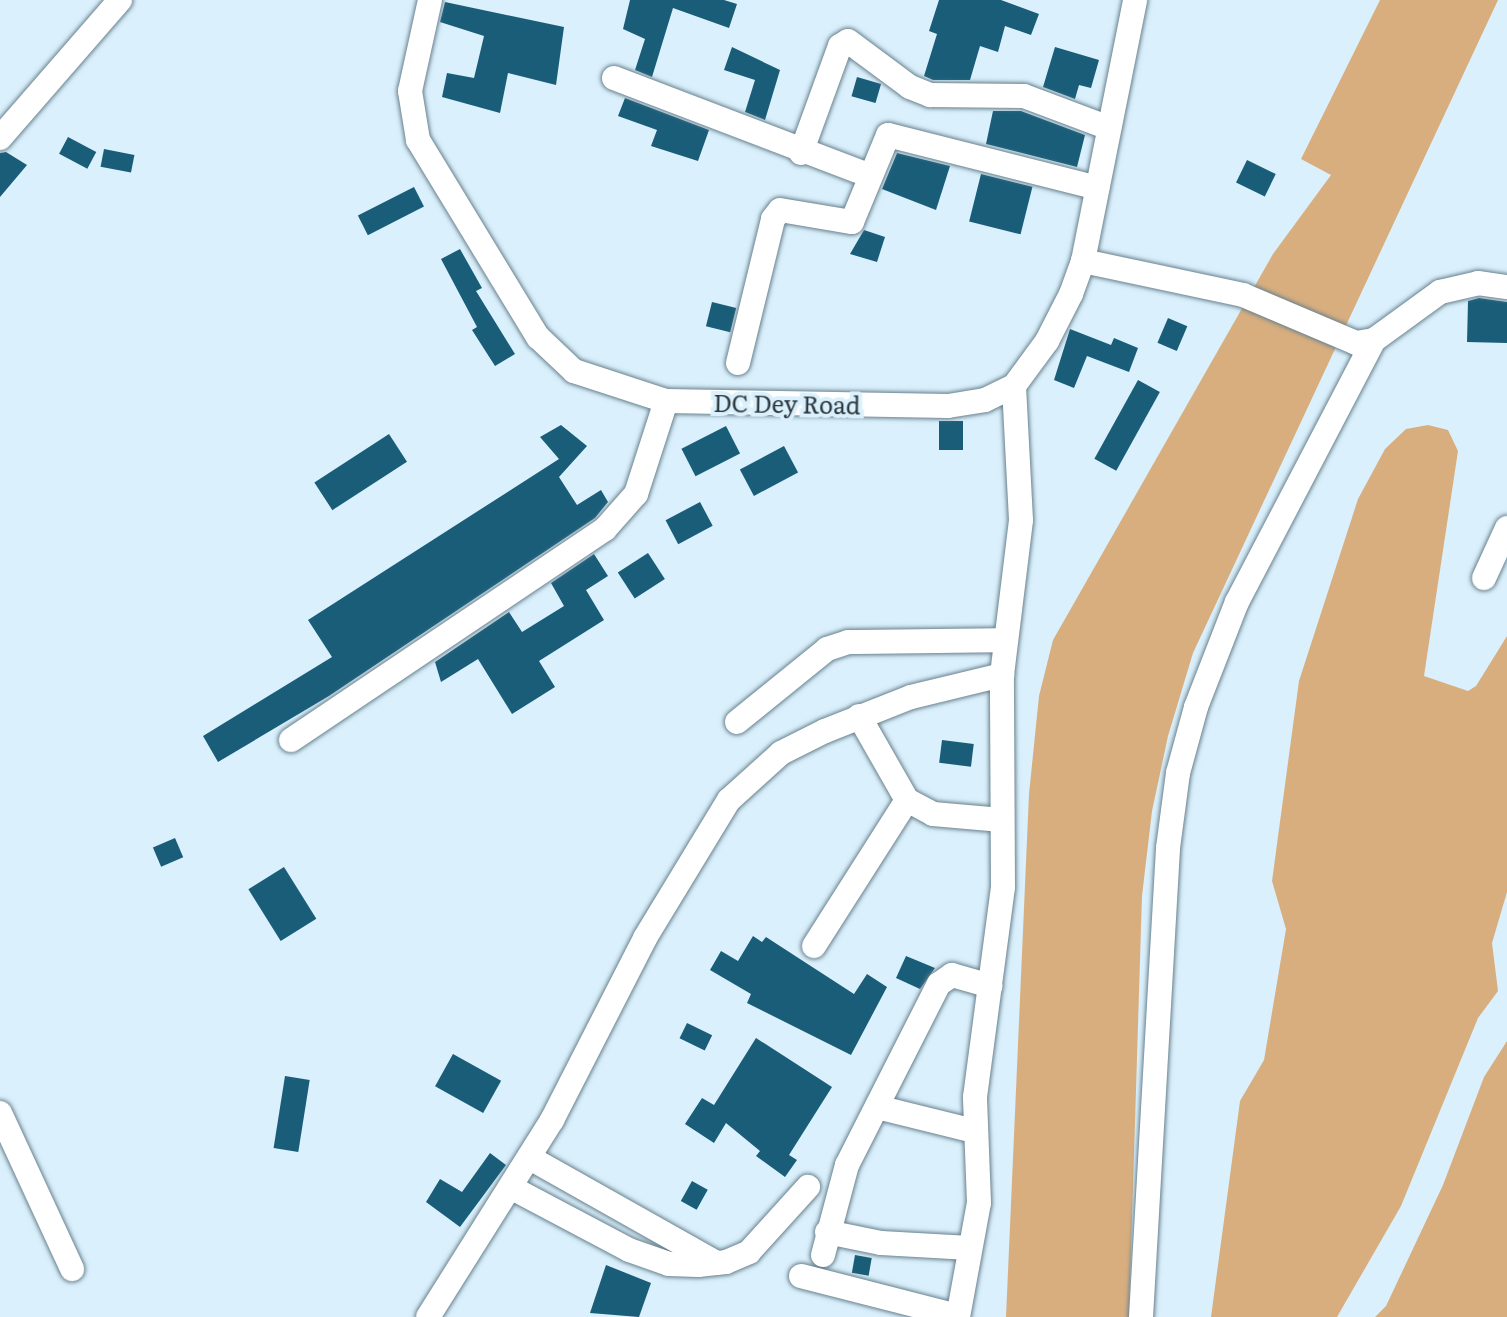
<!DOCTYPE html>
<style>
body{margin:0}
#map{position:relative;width:1507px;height:1317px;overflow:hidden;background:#daf0fc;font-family:Literata,serif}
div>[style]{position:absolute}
.water>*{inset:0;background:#d8ae7f}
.building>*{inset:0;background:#1a5d79;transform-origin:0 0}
.roads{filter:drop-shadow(0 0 2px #68818e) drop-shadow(0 0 2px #68818e)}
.minor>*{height:24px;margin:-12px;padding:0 12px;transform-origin:12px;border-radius:12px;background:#fff}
span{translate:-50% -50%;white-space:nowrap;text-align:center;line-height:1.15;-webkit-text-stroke:8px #daf0fc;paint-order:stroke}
.street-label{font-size:24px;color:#2d383e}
</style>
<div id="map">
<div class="water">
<div style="clip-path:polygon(1380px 0,1498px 0,1193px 653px,1168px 736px,1152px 811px,1142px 896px,1129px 1317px,1006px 1317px,1029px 794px,1039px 696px,1053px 640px,1273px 254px,1331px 175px,1301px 159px)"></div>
<div style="clip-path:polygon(1428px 425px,1448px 430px,1458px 451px,1424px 676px,1468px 691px,1476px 686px,1507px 636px,1507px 892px,1492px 943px,1498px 991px,1478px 1018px,1401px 1206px,1337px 1317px,1211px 1317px,1240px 1101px,1264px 1060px,1286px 929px,1272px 881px,1299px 681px,1358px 499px,1385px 449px,1406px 429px)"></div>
<div style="clip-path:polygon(1507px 1041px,1507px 1317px,1375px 1317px,1386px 1306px,1443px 1185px,1484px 1077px)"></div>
</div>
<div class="building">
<div style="clip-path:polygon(630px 0,724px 0,737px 4px,729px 28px,673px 8px,652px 77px,635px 70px,645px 39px,623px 29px)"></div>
<div style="clip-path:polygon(939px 0,1001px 0,1039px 14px,1031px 35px,1005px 26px,998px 52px,980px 46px,970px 80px,933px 80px,924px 76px,937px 34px,929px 31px)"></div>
<div style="clip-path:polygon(445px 2px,564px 27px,556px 85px,508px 73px,500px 113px,442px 97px,447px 73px,474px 78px,484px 36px,440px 22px)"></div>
<div style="clip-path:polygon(732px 47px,780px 70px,765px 120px,745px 112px,755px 80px,724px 70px)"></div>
<div style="clip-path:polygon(1055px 47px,1099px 60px,1091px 88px,1079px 85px,1075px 99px,1043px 87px)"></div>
<div style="left:857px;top:77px;width:25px;height:20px;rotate:16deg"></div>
<div style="clip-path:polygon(625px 98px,709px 130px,698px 161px,651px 146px,657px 130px,618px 116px)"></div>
<div style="clip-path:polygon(993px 111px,1021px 111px,1085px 135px,1077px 167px,986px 144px)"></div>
<div style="left:68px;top:137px;width:32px;height:19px;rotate:28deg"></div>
<div style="left:104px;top:149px;width:31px;height:18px;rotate:11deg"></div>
<div style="clip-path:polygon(6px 152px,27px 165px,0 197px,0 153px)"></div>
<div style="clip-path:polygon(897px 153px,950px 166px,936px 210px,882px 189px)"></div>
<div style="left:1247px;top:160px;width:32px;height:25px;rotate:26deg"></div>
<div style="left:981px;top:174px;width:53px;height:49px;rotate:14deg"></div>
<div style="left:414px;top:187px;width:22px;height:63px;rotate:63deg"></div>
<div style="clip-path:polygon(864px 230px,885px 237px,877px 262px,850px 254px)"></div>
<div style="clip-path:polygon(460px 249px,482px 288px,476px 291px,515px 354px,495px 366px,472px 330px,477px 327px,441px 259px)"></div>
<div style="clip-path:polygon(1479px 298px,1507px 302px,1507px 343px,1467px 342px,1468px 301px)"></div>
<div style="left:712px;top:302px;width:25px;height:25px;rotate:14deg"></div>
<div style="left:1168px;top:318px;width:21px;height:27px;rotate:23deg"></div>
<div style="clip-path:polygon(1070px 329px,1111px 345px,1114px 338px,1138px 348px,1129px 372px,1087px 356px,1074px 388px,1054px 380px)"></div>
<div style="left:1138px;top:380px;width:25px;height:90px;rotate:29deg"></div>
<div style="left:939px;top:421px;width:24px;height:29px"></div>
<div style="clip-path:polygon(561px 425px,587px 446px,559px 477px,577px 505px,601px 490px,608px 502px,595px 518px,329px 696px,218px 762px,203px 736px,332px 657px,308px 620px,559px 459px,540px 437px)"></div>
<div style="left:726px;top:426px;width:31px;height:50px;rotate:63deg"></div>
<div style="left:389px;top:434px;width:33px;height:89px;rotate:57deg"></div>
<div style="left:784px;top:446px;width:30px;height:50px;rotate:62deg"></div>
<div style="left:700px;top:502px;width:27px;height:39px;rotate:62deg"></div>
<div style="left:648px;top:553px;width:31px;height:36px;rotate:57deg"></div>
<div style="clip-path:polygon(594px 554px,608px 576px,586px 590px,604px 620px,539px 661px,555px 687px,512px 714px,478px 659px,441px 682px,435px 662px,509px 612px,522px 632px,564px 606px,551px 583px)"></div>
<div style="left:942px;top:740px;width:32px;height:23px;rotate:7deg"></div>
<div style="left:175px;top:838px;width:21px;height:24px;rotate:67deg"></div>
<div style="left:284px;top:867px;width:61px;height:42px;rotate:58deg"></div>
<div style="clip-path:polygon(753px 936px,762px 942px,766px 937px,854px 994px,867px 974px,887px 987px,851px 1055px,747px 1003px,751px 994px,710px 970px,721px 951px,738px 961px)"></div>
<div style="clip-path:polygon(906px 956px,935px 968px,920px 989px,896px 978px)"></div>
<div style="left:687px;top:1023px;width:28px;height:17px;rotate:26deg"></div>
<div style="clip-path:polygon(756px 1038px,832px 1087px,789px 1155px,797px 1160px,785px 1177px,756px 1156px,760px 1151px,726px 1123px,714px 1143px,685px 1124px,702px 1098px,714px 1105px)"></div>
<div style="left:453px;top:1054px;width:55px;height:37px;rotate:29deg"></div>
<div style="left:285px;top:1076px;width:25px;height:73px;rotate:9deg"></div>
<div style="clip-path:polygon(490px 1153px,506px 1165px,460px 1227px,426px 1202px,440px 1179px,462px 1192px)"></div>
<div style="left:692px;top:1181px;width:18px;height:23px;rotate:29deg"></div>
<div style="left:855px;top:1255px;width:17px;height:18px;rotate:10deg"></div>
<div style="clip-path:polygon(606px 1265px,651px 1283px,639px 1317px,590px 1313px)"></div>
</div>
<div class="roads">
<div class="minor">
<div style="left:430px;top:0;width:93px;rotate:102.4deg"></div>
<div style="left:410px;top:91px;width:50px;rotate:80.7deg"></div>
<div style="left:418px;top:140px;width:231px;rotate:58.7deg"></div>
<div style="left:538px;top:337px;width:50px;rotate:43.4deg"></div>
<div style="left:574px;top:371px;width:97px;rotate:18.1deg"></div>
<div style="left:666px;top:401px;width:282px;rotate:1deg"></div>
<div style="left:948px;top:406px;width:37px;rotate:-9deg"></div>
<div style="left:985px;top:400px;width:32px;rotate:-26deg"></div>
<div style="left:1014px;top:386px;width:56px;rotate:-53.7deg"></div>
<div style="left:1047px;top:341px;width:53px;rotate:-62.9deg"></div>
<div style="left:1071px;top:294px;width:35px;rotate:-70deg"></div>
<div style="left:1083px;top:261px;width:266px;rotate:-78.7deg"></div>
<div style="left:614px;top:78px;width:274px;rotate:20.9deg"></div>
<div style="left:0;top:138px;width:183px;rotate:-49deg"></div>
<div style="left:801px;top:153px;width:114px;rotate:-70deg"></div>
<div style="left:840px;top:46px;width:9px;rotate:-32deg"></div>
<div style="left:848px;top:41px;width:77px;rotate:36.6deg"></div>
<div style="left:910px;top:87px;width:22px;rotate:22deg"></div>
<div style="left:930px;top:95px;width:94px;rotate:0.6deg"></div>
<div style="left:1024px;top:96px;width:91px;rotate:20.6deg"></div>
<div style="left:1083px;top:261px;width:164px;rotate:12deg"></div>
<div style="left:1243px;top:295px;width:123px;rotate:23deg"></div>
<div style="left:1356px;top:343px;width:18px;rotate:-9deg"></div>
<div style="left:1374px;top:340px;width:82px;rotate:-36deg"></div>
<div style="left:1440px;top:292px;width:39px;rotate:-13deg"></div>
<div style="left:1478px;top:283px;width:29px;rotate:8deg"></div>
<div style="left:738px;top:363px;width:148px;rotate:-76.3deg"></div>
<div style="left:773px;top:219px;width:11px;rotate:-52deg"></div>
<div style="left:780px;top:210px;width:73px;rotate:9.5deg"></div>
<div style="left:852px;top:222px;width:94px;rotate:-67.5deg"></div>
<div style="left:888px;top:135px;width:216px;rotate:14.2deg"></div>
<div style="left:1484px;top:578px;width:55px;rotate:-65.3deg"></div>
<div style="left:859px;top:716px;width:97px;rotate:60.3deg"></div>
<div style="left:907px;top:800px;width:30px;rotate:28deg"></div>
<div style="left:933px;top:814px;width:69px;rotate:5deg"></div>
<div style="left:737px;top:722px;width:116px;rotate:-39deg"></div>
<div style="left:827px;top:649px;width:22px;rotate:-18deg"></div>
<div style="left:848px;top:642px;width:158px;rotate:-0.7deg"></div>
<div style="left:291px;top:740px;width:378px;rotate:-33.9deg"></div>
<div style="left:605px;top:529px;width:47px;rotate:-48.5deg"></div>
<div style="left:636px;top:494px;width:98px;rotate:-72.1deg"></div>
<div style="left:814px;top:946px;width:173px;rotate:-57.5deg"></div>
<div style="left:877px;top:1107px;width:100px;rotate:13.9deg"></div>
<div style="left:0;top:1113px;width:172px;rotate:65.2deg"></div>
<div style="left:530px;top:1158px;width:214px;rotate:29.4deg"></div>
<div style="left:512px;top:1188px;width:132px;rotate:27.9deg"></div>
<div style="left:629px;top:1250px;width:42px;rotate:19.3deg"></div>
<div style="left:669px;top:1264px;width:29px;rotate:2deg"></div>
<div style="left:698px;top:1265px;width:28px;rotate:-6deg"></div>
<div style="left:726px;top:1262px;width:25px;rotate:-23deg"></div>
<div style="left:749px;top:1252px;width:88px;rotate:-47.8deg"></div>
<div style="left:827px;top:1232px;width:55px;rotate:11.5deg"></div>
<div style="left:881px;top:1243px;width:89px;rotate:3.2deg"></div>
<div style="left:823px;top:1255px;width:93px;rotate:-75.1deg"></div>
<div style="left:847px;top:1165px;width:203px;rotate:-63.1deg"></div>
<div style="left:939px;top:984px;width:16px;rotate:-35deg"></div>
<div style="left:952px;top:975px;width:40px;rotate:16deg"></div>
<div style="left:801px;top:1276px;width:162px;rotate:14.3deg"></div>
<div style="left:428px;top:1317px;width:233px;rotate:-57.8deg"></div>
<div style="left:552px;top:1120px;width:204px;rotate:-62.9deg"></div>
<div style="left:645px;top:938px;width:162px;rotate:-58.7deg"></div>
<div style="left:729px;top:800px;width:70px;rotate:-42.1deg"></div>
<div style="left:781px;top:753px;width:49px;rotate:-26.6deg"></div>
<div style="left:825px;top:731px;width:92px;rotate:-21.6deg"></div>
<div style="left:911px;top:697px;width:94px;rotate:-13.6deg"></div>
<div style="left:958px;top:1317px;width:116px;rotate:-79.6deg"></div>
<div style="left:979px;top:1203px;width:106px;rotate:-92.2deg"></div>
<div style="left:975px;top:1097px;width:212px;rotate:-82.4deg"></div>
<div style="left:1003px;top:887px;width:212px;rotate:-90.3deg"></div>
<div style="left:1002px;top:675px;width:156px;rotate:-83deg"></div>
<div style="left:1021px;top:520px;width:134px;rotate:-93deg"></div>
<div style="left:1141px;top:1317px;width:470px;rotate:-86.7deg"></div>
<div style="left:1168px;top:848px;width:76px;rotate:-82.4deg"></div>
<div style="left:1178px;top:773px;width:68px;rotate:-74.7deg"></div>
<div style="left:1196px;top:707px;width:113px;rotate:-68.7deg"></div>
<div style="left:1237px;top:602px;width:296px;rotate:-62.4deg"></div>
</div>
</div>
<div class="street-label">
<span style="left:787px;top:403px;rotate:1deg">DC Dey Road</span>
</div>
</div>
